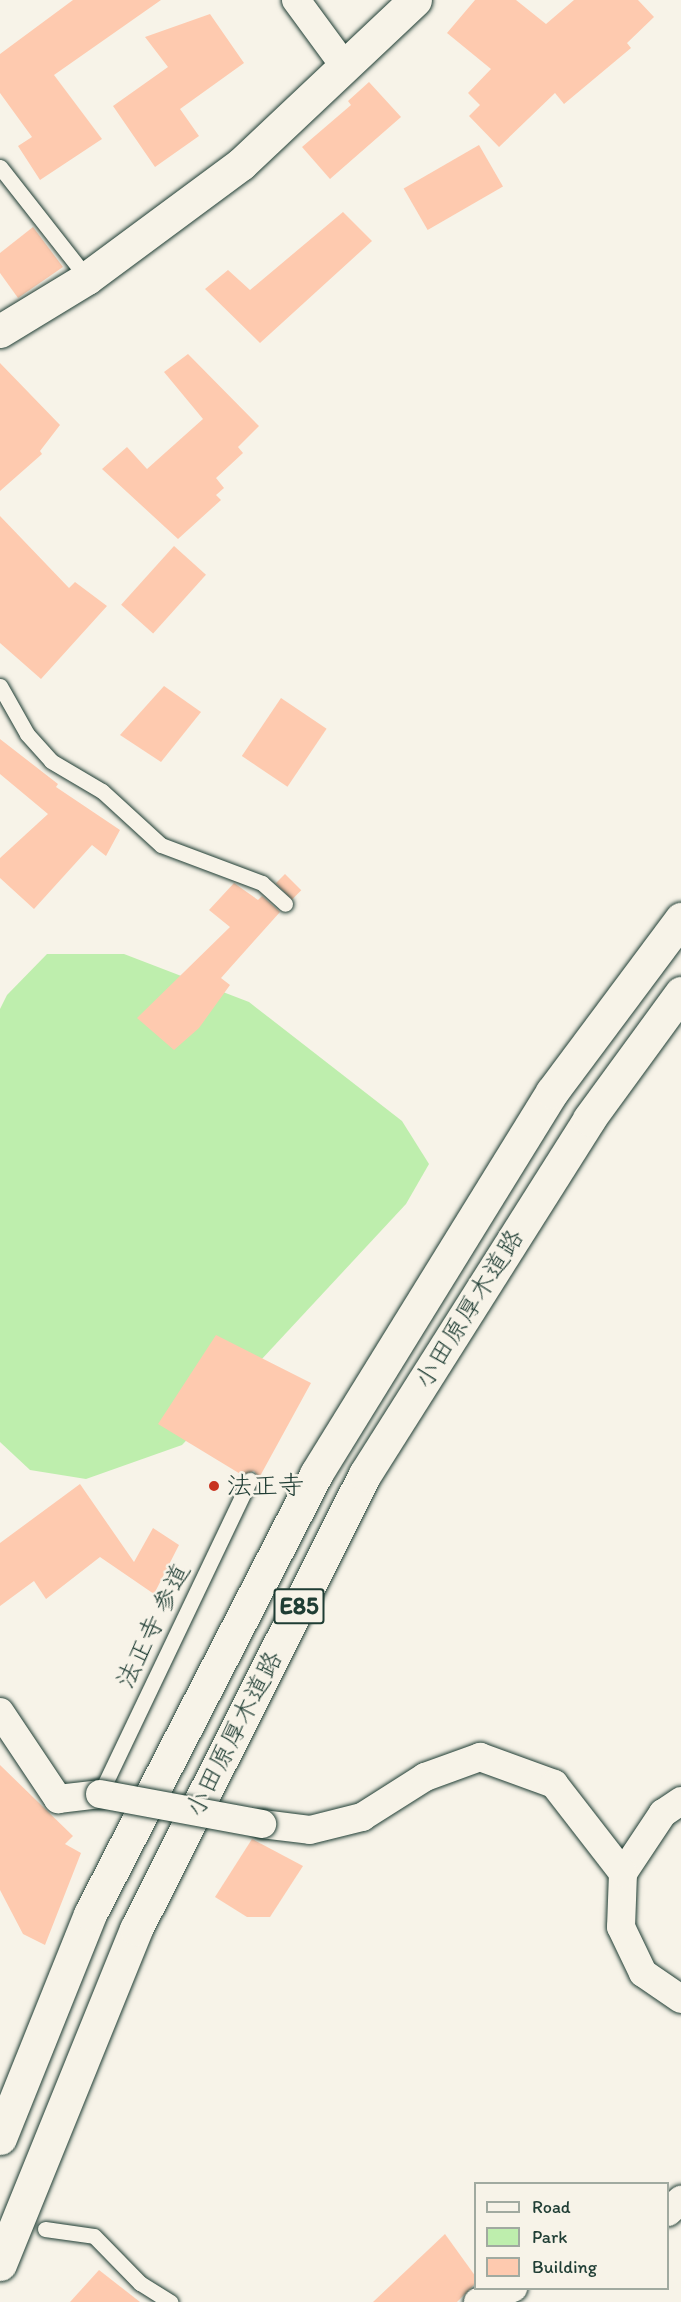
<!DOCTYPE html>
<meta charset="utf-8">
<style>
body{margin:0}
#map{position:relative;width:681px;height:2302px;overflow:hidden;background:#f7f3e8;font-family:Itim,"Klee One",sans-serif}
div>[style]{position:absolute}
.green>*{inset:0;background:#beeead}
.building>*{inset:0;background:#fecaaf;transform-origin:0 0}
.roads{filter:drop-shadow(0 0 2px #1f3d34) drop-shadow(0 0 2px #1f3d34)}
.service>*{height:15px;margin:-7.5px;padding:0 7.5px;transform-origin:7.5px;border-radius:7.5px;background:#f7f3e8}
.minor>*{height:28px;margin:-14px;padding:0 14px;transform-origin:14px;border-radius:14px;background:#f7f3e8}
.tertiary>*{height:33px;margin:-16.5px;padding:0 16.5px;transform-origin:16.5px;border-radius:16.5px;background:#f7f3e8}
.trunk>*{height:33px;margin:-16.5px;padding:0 16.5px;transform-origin:16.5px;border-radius:16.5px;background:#f7f3e8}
.bridges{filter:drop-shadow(0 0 2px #1f3d34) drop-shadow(0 0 2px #1f3d34)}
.minor-bridge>*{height:28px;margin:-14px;padding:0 14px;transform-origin:14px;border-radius:14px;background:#f7f3e8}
.dots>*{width:16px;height:16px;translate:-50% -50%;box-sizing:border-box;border:3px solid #f7f3e8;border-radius:50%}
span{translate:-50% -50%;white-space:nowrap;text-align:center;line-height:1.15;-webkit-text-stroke:5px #f7f3e8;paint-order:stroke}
.shield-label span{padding:2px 4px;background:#f7f3e8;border:2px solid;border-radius:4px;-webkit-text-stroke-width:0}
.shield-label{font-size:24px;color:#1f3d34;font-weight:700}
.street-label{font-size:26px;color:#1f3d34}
.poi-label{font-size:26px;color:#1f3d34}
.left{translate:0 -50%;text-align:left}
.legend{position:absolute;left:474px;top:2182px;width:195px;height:108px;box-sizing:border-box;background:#f7f3e8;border:2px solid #a1aaa0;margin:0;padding:8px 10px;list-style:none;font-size:18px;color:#1f3d34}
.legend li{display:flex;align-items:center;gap:12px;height:30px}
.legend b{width:30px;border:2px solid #a1aaa0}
</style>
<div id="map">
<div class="green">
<div style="clip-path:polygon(47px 954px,124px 954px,249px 1002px,402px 1121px,429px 1164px,406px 1204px,182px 1445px,86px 1479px,30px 1470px,0 1442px,0 1009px,7px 995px)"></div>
</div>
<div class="building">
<div style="clip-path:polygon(73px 0,161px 0,54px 75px,102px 139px,40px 180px,18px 146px,32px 137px,0 93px,0 54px)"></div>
<div style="clip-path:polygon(475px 0,516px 0,546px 24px,574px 0,638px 0,654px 17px,627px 43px,631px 48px,564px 104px,555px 93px,499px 147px,469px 116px,480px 105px,468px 93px,491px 69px,447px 33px)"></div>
<div style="clip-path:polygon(210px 14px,244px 63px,180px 109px,199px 136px,155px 167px,113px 106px,168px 67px,145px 37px)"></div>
<div style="clip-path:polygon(369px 82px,401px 117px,330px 179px,302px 147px,351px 105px,348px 101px)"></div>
<div style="left:479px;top:145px;width:48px;height:87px;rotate:60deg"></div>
<div style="clip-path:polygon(343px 212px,372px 241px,260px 343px,205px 289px,228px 270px,250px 290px)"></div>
<div style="clip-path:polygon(33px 227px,63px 267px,18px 298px,0 273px,0 253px)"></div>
<div style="clip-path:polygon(188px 354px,259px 426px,238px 447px,243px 453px,216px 478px,224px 488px,216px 495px,221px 500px,178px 539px,102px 469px,127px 447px,147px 469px,203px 419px,164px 372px)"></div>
<div style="clip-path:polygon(0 363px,60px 425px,40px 451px,42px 454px,0 491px)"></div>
<div style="clip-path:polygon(0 516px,69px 588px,75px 582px,107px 606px,41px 679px,0 643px)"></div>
<div style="left:174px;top:546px;width:43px;height:79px;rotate:42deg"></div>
<div style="clip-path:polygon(164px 686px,201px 712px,161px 762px,120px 735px)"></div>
<div style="left:281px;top:698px;width:55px;height:70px;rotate:34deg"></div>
<div style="clip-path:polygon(0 739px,58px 784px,56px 787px,120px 830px,106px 856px,92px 845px,34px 909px,0 878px,0 858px,48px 814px,0 774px)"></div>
<div style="left:285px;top:874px;width:23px;height:13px;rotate:45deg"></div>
<div style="clip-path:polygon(234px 883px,258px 900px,262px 896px,280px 912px,221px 978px,230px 985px,199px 1028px,174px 1050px,137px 1018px,230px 927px,209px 910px)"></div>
<div style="clip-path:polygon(216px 1335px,311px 1383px,259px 1478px,254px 1471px,242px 1475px,158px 1424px)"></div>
<div style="clip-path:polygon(80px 1484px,134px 1562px,153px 1528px,179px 1545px,154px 1594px,100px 1557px,46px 1599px,34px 1581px,0 1606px,0 1543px)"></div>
<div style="clip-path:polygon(0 1765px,73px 1836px,65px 1844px,81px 1853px,45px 1945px,23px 1934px,0 1890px)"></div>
<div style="clip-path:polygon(252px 1839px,303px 1866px,270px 1917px,247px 1917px,215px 1897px)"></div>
<div style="clip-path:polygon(445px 2234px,476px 2277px,476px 2283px,457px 2302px,373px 2302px)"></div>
<div style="clip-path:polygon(99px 2270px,140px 2302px,70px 2302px)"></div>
</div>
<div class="roads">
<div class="service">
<div style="left:0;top:167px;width:141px;rotate:51.9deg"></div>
<div style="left:0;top:686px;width:55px;rotate:60.6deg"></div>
<div style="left:27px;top:734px;width:36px;rotate:48deg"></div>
<div style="left:51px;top:761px;width:59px;rotate:30.5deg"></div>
<div style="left:102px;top:791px;width:80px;rotate:42.5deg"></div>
<div style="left:161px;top:845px;width:108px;rotate:20.6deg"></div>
<div style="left:262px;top:883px;width:31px;rotate:42deg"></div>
<div style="left:100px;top:1794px;width:348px;rotate:-64.5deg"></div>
<div style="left:45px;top:2229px;width:49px;rotate:8.1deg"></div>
<div style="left:94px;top:2236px;width:66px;rotate:45.6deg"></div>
<div style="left:140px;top:2283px;width:36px;rotate:32deg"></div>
</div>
<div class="minor">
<div style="left:296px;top:0;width:79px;rotate:53.7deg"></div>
<div style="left:0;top:1712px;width:105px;rotate:56.3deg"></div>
<div style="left:58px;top:1799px;width:42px;rotate:-6.8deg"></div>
<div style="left:681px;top:1801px;width:22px;rotate:146deg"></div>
<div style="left:663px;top:1813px;width:72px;rotate:123.7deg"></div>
<div style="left:623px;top:1873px;width:54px;rotate:92.1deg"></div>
<div style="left:621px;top:1927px;width:51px;rotate:64.4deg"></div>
<div style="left:643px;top:1973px;width:46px;rotate:34.4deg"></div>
<div style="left:262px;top:1824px;width:48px;rotate:7.1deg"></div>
<div style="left:310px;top:1830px;width:54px;rotate:-14deg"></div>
<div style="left:362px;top:1817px;width:75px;rotate:-32.4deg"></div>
<div style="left:425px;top:1777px;width:59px;rotate:-20deg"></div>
<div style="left:480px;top:1757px;width:79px;rotate:20deg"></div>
<div style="left:554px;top:1784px;width:113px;rotate:52.2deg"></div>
<div style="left:668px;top:2212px;width:18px;rotate:-43deg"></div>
<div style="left:478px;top:2302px;width:38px;rotate:-22deg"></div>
</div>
<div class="tertiary">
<div style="left:0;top:331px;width:102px;rotate:-31.3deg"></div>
<div style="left:87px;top:278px;width:192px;rotate:-36.5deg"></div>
<div style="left:241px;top:164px;width:239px;rotate:-43.3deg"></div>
</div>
<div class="trunk">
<div style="left:0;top:2138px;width:241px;rotate:-68.1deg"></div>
<div style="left:90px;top:1914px;width:495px;rotate:-62.8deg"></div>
<div style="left:316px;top:1474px;width:449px;rotate:-58.3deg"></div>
<div style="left:552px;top:1092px;width:216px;rotate:-53.3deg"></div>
<div style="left:0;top:2264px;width:362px;rotate:-67.9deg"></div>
<div style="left:136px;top:1929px;width:509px;rotate:-63.28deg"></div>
<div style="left:365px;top:1474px;width:420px;rotate:-57.7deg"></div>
<div style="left:589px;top:1119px;width:156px;rotate:-53.9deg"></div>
</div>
</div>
<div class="bridges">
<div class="minor-bridge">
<div style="left:100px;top:1794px;width:165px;rotate:10.5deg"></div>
</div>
</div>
<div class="dots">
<div style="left:214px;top:1486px;background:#c8321e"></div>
</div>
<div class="shield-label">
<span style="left:299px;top:1606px">E85</span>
</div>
<div class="street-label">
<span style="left:469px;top:1309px;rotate:-58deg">小田原厚木道路</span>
<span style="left:153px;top:1626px;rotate:-64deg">法正寺 参道</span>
<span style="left:234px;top:1734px;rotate:-63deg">小田原厚木道路</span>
</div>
<div class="poi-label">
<span class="left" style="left:226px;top:1486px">法正寺</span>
</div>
<ul class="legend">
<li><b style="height:8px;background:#f7f3e8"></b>Road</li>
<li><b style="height:16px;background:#beeead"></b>Park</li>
<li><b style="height:16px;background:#fecaaf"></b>Building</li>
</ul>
</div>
